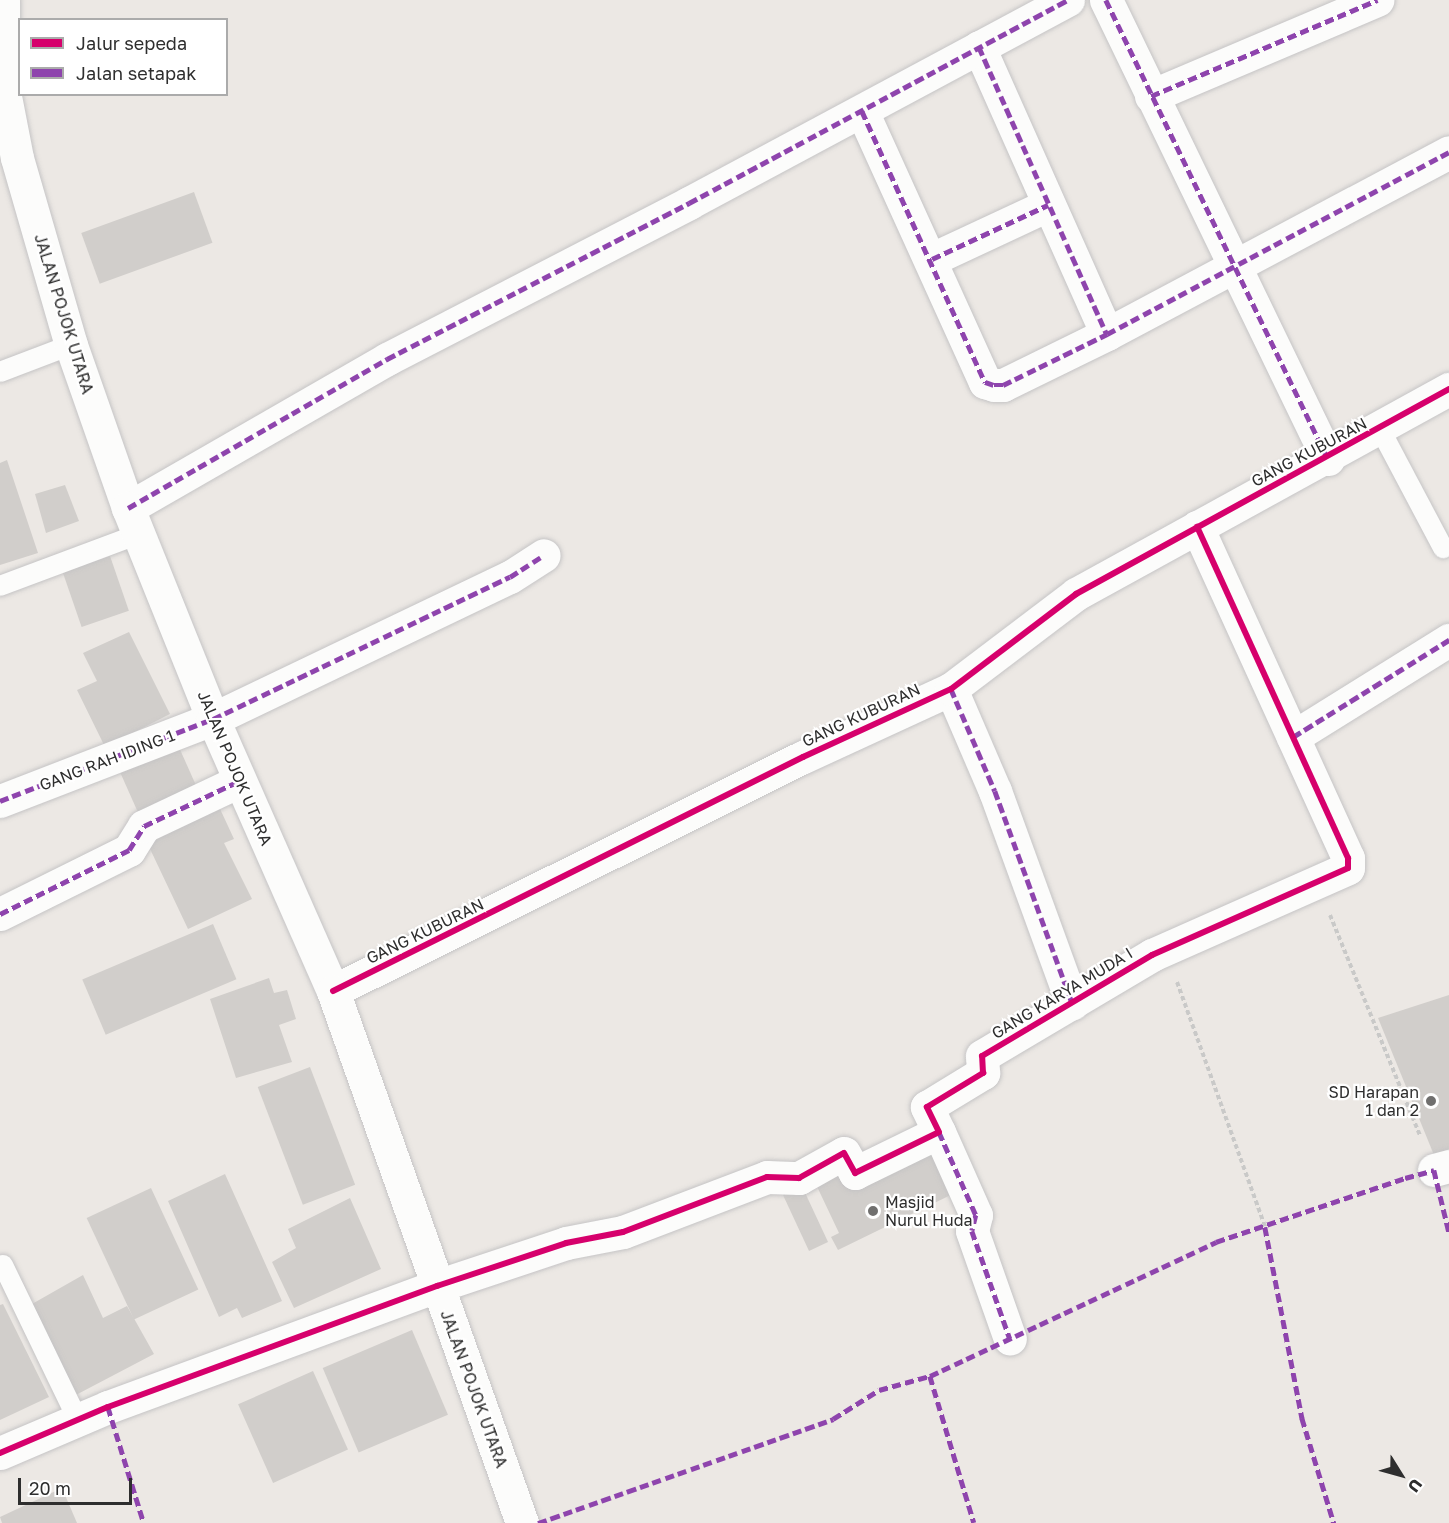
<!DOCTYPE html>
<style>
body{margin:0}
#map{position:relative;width:1449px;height:1523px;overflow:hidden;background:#ece8e4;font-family:"Golos Text",sans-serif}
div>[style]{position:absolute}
.building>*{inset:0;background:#d1cecb;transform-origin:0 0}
.path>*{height:4px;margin-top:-2px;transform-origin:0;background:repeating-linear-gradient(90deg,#c9c9c8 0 4.5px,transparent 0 7.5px)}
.roads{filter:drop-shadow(0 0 2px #c5c4c5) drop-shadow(0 0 2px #c5c4c5)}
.lane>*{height:20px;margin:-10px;padding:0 10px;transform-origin:10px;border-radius:10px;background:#fcfcfb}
.street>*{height:33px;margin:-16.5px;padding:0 16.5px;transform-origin:16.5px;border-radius:16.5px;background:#fcfcfb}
.secondary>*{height:33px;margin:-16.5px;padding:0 16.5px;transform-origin:16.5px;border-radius:16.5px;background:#fcfcfb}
.quiet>*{height:4.5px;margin-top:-2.25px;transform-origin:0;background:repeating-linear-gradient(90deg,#8e44ad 0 9px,transparent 0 13.5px)}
.cycleway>*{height:6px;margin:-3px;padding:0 3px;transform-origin:3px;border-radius:3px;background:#d6006c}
.dots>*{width:16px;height:16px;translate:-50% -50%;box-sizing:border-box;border:3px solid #fff;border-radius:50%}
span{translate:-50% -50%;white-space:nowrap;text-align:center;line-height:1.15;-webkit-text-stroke:4.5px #fff;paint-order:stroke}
.street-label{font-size:16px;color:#2e2e2e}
.poi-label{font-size:16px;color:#2e2e2e}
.right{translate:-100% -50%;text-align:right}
.left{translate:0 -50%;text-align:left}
.legend{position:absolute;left:18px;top:18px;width:210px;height:78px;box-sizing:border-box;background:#fff;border:2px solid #ababab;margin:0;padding:8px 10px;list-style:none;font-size:18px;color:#2e2e2e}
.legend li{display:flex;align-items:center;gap:12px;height:30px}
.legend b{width:30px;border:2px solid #ababab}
.north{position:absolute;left:1371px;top:1445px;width:60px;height:60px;-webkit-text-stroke:4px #fff;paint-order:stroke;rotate:127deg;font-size:16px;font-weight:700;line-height:24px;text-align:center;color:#2e2e2e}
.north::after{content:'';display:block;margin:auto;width:21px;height:27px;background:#2e2e2e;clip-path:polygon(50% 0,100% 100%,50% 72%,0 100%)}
.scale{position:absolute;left:18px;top:1478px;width:114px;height:27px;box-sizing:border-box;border:3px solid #2e2e2e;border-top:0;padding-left:8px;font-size:18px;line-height:21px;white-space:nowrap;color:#2e2e2e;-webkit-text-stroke:4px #fff;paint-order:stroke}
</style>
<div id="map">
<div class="building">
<div style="left:194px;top:192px;width:54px;height:120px;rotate:70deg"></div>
<div style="clip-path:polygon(7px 460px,38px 553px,0 565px,0 463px)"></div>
<div style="clip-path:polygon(65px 485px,79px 521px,46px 533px,35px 494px)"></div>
<div style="left:110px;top:556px;width:58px;height:50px;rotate:71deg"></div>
<div style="clip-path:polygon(129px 632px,170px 714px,105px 747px,77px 690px,97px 681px,83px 653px)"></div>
<div style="left:174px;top:736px;width:60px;height:64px;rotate:66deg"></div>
<div style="clip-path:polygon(215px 798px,234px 839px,224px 843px,252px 899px,188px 929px,142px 832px)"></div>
<div style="left:213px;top:924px;width:60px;height:142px;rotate:67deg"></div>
<div style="clip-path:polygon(269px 978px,274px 993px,287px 990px,296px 1019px,279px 1025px,292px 1062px,236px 1078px,210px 999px)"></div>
<div style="clip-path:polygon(1449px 995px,1449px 1156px,1436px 1160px,1378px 1018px)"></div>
<div style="left:310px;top:1067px;width:126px;height:56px;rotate:69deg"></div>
<div style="clip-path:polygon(937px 1137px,963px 1189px,838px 1250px,831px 1237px,839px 1233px,812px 1176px)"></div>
<div style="clip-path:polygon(225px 1174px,282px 1301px,242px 1318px,237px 1308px,219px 1317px,168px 1201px)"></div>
<div style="left:801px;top:1184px;width:64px;height:21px;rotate:65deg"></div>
<div style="left:151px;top:1188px;width:112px;height:71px;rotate:65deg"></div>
<div style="clip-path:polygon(350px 1198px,381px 1269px,294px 1308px,272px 1262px,296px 1248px,288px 1229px)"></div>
<div style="clip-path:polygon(83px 1275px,103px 1318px,127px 1306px,154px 1354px,72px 1397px,32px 1304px)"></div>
<div style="clip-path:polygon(3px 1304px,49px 1397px,0 1420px,0 1305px)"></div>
<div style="left:412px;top:1330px;width:92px;height:97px;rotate:67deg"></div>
<div style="left:313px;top:1371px;width:86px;height:82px;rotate:66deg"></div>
<div style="clip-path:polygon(62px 1488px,77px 1523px,2px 1523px,0 1517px)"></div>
</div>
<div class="path">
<div style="left:1330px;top:915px;width:239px;rotate:67.8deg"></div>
<div style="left:1177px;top:982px;width:260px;rotate:70.2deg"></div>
</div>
<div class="roads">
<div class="lane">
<div style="left:0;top:372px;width:76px;rotate:-20.8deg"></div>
<div style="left:1380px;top:429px;width:135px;rotate:62.1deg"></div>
<div style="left:0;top:586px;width:148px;rotate:-20.5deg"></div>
<div style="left:3px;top:1265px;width:172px;rotate:64.2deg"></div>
</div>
<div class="street">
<div style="left:1106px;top:0;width:510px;rotate:64.19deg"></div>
<div style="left:979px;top:47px;width:314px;rotate:66deg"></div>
<div style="left:1151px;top:96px;width:246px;rotate:-23deg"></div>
<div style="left:862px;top:111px;width:298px;rotate:65.6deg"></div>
<div style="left:985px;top:382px;width:9px;rotate:18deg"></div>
<div style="left:994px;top:385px;width:9px"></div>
<div style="left:1003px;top:385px;width:116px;rotate:-26.1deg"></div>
<div style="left:1107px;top:334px;width:387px;rotate:-28deg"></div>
<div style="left:932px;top:259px;width:128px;rotate:-25deg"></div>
<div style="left:128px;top:508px;width:299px;rotate:-29.9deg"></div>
<div style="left:387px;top:359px;width:340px;rotate:-27.3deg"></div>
<div style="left:689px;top:203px;width:430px;rotate:-28.2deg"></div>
<div style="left:951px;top:689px;width:111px;rotate:66.7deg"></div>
<div style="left:995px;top:791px;width:226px;rotate:70deg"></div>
<div style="left:1293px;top:737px;width:184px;rotate:-31.9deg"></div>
<div style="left:0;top:801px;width:228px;rotate:-21.1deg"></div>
<div style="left:213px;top:719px;width:329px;rotate:-25.6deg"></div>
<div style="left:510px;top:577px;width:40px;rotate:-32.9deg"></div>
<div style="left:0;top:914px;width:144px;rotate:-26.4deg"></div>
<div style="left:129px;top:850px;width:28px;rotate:-58deg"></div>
<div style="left:144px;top:826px;width:105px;rotate:-25.3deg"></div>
<div style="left:333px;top:991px;width:525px;rotate:-26.47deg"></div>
<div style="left:803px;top:757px;width:163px;rotate:-24.7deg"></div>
<div style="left:951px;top:689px;width:157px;rotate:-37.2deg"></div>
<div style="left:1076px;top:594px;width:426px;rotate:-28.8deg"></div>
<div style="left:939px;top:1132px;width:91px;rotate:66deg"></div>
<div style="left:976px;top:1215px;width:16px;rotate:104deg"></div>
<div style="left:972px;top:1231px;width:114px;rotate:70.6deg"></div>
<div style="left:1434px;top:1170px;width:16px;rotate:-15deg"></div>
<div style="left:0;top:1453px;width:117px;rotate:-23.1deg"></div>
<div style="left:108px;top:1407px;width:351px;rotate:-20.2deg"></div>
<div style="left:437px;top:1286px;width:136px;rotate:-18.4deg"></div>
<div style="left:566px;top:1243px;width:58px;rotate:-10.9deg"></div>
<div style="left:623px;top:1232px;width:154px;rotate:-20.9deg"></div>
<div style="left:767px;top:1177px;width:32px;rotate:2deg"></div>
<div style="left:799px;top:1178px;width:51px;rotate:-29.1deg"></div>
<div style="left:844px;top:1153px;width:23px;rotate:61deg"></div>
<div style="left:855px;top:1173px;width:93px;rotate:-26deg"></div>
<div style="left:939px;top:1132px;width:28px;rotate:-116deg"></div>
<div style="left:927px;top:1107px;width:66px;rotate:-31.3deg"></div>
<div style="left:983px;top:1073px;width:17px;rotate:-93deg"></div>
<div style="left:982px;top:1056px;width:198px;rotate:-30.7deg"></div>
<div style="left:1152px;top:955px;width:214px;rotate:-23.9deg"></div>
<div style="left:1348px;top:868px;width:10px;rotate:-90deg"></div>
<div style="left:1348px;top:858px;width:364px;rotate:-114.5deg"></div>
</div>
<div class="secondary">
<div style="left:3px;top:0;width:86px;rotate:90deg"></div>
<div style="left:3px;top:86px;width:73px;rotate:79deg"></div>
<div style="left:17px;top:158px;width:195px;rotate:73.9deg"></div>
<div style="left:71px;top:345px;width:173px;rotate:70.7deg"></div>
<div style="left:128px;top:508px;width:227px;rotate:68.1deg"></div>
<div style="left:213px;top:719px;width:297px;rotate:66.2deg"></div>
<div style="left:333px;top:991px;width:565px;rotate:70.44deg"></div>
</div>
</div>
<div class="quiet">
<div style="left:1106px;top:0;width:510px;rotate:64.19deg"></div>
<div style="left:979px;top:47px;width:314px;rotate:66deg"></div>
<div style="left:1151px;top:96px;width:246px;rotate:-23deg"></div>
<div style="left:862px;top:111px;width:298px;rotate:65.6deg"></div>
<div style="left:985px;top:382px;width:9px;rotate:18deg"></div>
<div style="left:994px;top:385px;width:9px"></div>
<div style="left:1003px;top:385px;width:116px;rotate:-26.1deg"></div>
<div style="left:1107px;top:334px;width:387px;rotate:-28deg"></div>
<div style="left:932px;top:259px;width:128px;rotate:-25deg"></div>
<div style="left:128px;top:508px;width:299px;rotate:-29.9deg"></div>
<div style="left:387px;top:359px;width:340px;rotate:-27.3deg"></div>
<div style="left:689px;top:203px;width:430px;rotate:-28.2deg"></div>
<div style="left:951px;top:689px;width:111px;rotate:66.7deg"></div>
<div style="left:995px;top:791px;width:226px;rotate:70deg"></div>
<div style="left:1293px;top:737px;width:184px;rotate:-31.9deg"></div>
<div style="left:0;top:801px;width:228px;rotate:-21.1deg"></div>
<div style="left:213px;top:719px;width:329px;rotate:-25.6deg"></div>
<div style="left:510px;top:577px;width:40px;rotate:-32.9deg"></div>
<div style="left:0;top:914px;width:144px;rotate:-26.4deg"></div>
<div style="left:129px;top:850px;width:28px;rotate:-58deg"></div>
<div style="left:144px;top:826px;width:105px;rotate:-25.3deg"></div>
<div style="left:939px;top:1132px;width:91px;rotate:66deg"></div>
<div style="left:976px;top:1215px;width:16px;rotate:104deg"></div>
<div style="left:972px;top:1231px;width:114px;rotate:70.6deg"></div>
<div style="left:1265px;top:1227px;width:195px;rotate:79deg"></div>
<div style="left:1302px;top:1418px;width:110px;rotate:73.1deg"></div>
<div style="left:930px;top:1376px;width:153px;rotate:73.3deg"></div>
<div style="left:108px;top:1407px;width:121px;rotate:72.8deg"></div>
<div style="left:538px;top:1523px;width:313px;rotate:-19.4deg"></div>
<div style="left:833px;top:1419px;width:54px;rotate:-32.2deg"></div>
<div style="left:879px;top:1390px;width:53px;rotate:-15.4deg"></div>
<div style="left:930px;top:1376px;width:316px;rotate:-25.1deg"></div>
<div style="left:1216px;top:1242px;width:200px;rotate:-18.7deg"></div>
<div style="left:1405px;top:1178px;width:30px;rotate:-15deg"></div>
<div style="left:1434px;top:1170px;width:64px;rotate:76.4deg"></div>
</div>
<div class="cycleway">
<div style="left:333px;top:991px;width:525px;rotate:-26.47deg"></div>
<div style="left:803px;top:757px;width:163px;rotate:-24.7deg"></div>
<div style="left:951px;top:689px;width:157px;rotate:-37.2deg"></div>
<div style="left:1076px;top:594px;width:426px;rotate:-28.8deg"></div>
<div style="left:0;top:1453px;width:117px;rotate:-23.1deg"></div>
<div style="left:108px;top:1407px;width:351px;rotate:-20.2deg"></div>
<div style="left:437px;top:1286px;width:136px;rotate:-18.4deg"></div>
<div style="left:566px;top:1243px;width:58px;rotate:-10.9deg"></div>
<div style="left:623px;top:1232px;width:154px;rotate:-20.9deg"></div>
<div style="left:767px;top:1177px;width:32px;rotate:2deg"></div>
<div style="left:799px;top:1178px;width:51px;rotate:-29.1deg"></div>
<div style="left:844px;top:1153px;width:23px;rotate:61deg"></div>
<div style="left:855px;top:1173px;width:93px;rotate:-26deg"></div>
<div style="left:939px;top:1132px;width:28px;rotate:-116deg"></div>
<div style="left:927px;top:1107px;width:66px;rotate:-31.3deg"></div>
<div style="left:983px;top:1073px;width:17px;rotate:-93deg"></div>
<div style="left:982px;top:1056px;width:198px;rotate:-30.7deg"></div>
<div style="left:1152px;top:955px;width:214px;rotate:-23.9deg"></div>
<div style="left:1348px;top:868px;width:10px;rotate:-90deg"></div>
<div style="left:1348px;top:858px;width:364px;rotate:-114.5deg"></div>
</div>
<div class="dots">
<div style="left:1431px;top:1101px;background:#706f6e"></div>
<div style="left:873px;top:1211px;background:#706f6e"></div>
</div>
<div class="street-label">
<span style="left:64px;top:314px;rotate:73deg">JALAN POJOK UTARA</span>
<span style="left:1309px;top:452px;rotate:-28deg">GANG KUBURAN</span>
<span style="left:861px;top:715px;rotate:-25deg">GANG KUBURAN</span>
<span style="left:107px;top:760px;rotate:-21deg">GANG RAH IDING 1</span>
<span style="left:235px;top:768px;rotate:67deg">JALAN POJOK UTARA</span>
<span style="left:425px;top:931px;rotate:-26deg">GANG KUBURAN</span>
<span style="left:1062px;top:993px;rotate:-31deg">GANG KARYA MUDA I</span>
<span style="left:474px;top:1389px;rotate:70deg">JALAN POJOK UTARA</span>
</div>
<div class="poi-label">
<span class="right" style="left:1419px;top:1101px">SD Harapan<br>1 dan 2</span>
<span class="left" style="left:885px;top:1211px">Masjid<br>Nurul Huda</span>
</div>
<ul class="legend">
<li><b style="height:8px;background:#d6006c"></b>Jalur sepeda</li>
<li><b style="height:8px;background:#8e44ad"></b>Jalan setapak</li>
</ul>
<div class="north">U</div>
<div class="scale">20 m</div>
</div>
